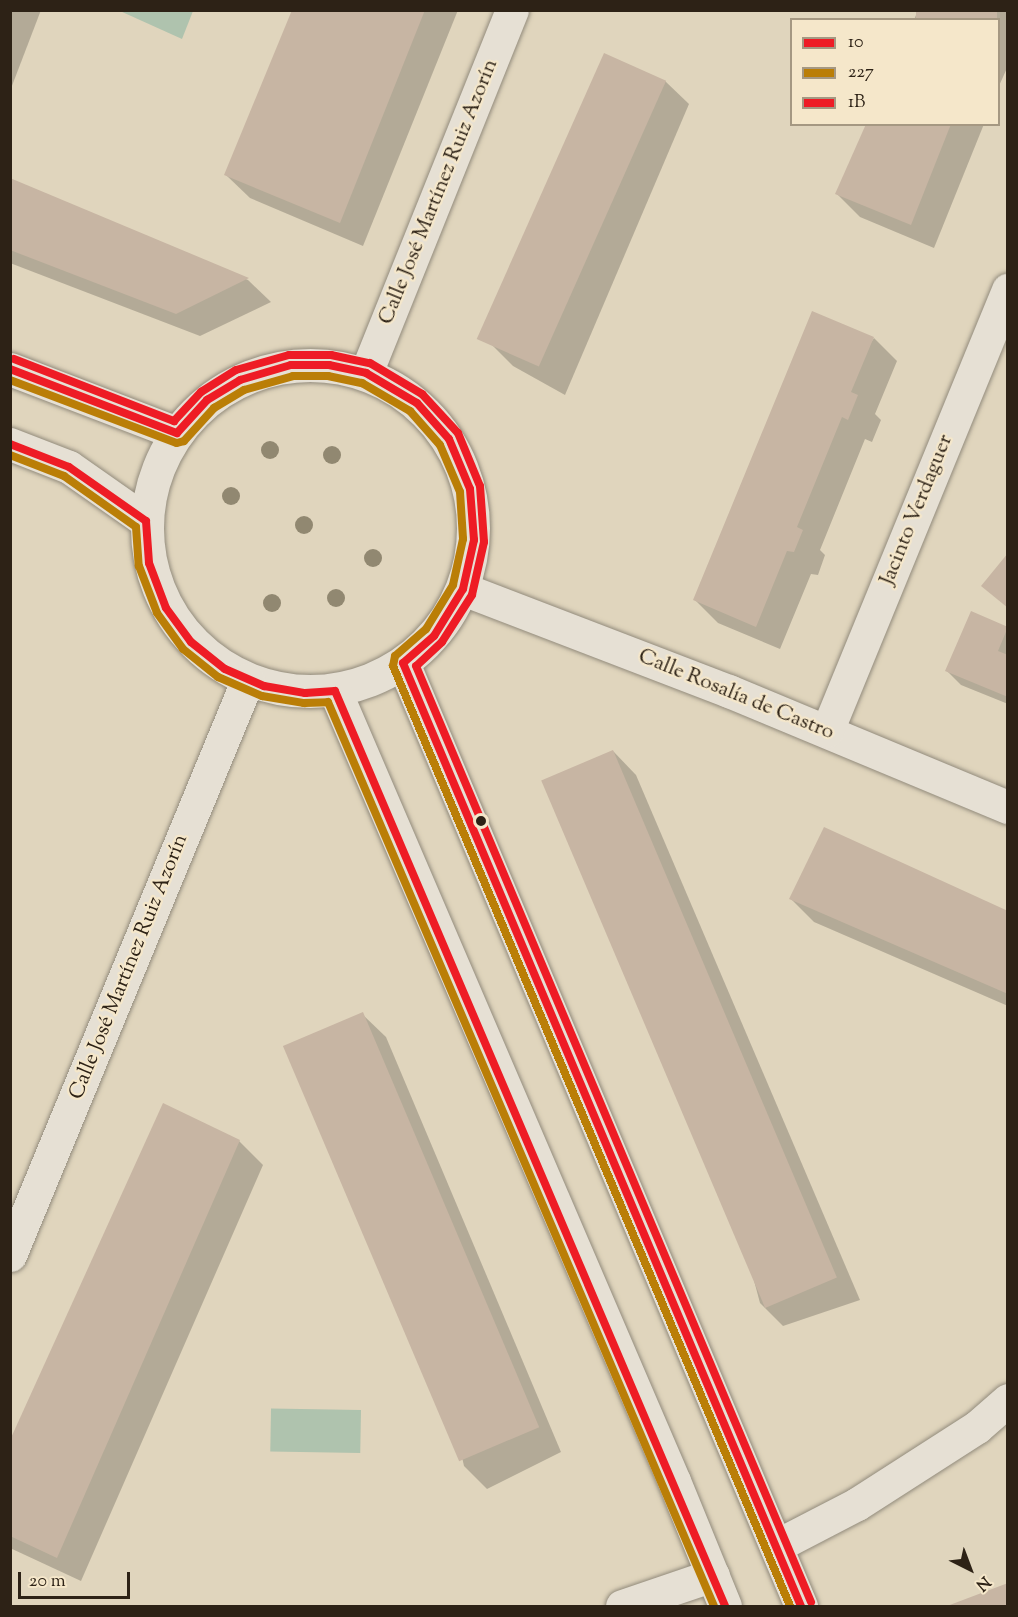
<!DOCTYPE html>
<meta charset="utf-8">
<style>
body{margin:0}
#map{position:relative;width:1018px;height:1617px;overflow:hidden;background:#e0d5bd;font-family:"Sorts Mill Goudy",serif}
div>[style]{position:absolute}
.water>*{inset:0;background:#afc3ae;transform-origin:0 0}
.shadow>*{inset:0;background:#0003}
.building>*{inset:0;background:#c7b5a3;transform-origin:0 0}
.roads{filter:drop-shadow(0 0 2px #928b7c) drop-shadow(0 0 2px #928b7c)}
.minor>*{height:33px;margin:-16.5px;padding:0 16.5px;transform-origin:16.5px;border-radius:16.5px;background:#e6e0d4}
.minor>.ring{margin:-16.5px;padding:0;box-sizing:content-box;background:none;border:33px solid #e6e0d4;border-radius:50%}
.bus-1>*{height:8px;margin:-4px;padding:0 4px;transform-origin:4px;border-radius:4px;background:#ee1c25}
.bus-2>*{height:8px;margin:-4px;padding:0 4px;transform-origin:4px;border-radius:4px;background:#ba7e07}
.bus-3>*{height:8px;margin:-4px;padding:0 4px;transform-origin:4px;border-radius:4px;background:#ee1c25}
.trees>*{width:18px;height:18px;margin:-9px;border-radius:50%;background:#918871}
.dots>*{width:16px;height:16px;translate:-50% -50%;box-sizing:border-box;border:3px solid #f5e7ca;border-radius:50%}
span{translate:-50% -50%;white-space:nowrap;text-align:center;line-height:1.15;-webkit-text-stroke:4.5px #f5e7ca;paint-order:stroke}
.street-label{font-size:21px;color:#2d2216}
.frame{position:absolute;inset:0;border:12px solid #2d2216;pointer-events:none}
.legend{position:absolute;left:790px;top:18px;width:210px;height:108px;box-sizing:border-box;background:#f5e7ca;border:2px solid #a59882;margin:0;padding:8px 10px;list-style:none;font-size:18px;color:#2d2216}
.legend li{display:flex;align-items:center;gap:12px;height:30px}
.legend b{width:30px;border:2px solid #a59882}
.north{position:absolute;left:940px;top:1539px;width:60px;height:60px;-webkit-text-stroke:4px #f5e7ca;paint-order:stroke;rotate:138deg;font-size:16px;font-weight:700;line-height:24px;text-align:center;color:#2d2216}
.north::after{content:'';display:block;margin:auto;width:21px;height:27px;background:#2d2216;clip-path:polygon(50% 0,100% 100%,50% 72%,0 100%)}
.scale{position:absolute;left:18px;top:1572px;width:112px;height:27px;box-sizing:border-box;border:3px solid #2d2216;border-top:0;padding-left:8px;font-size:18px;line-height:21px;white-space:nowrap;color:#2d2216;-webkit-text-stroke:4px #f5e7ca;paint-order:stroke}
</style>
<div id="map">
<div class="water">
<div style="clip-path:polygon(120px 11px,193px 11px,182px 39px)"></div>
<div style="left:361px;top:1410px;width:43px;height:90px;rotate:91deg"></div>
</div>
<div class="shadow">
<div style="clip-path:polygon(10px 10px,41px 10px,10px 91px)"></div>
<div style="clip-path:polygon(294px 10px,458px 10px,363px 246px,250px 198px,226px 175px)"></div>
<div style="clip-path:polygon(918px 10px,1008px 10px,1008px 66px,998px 88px,998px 20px,914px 20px)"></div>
<div style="clip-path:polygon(665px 81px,689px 104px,565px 395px,513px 366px,489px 342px)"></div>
<div style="clip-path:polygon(867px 124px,984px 124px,934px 248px,860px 217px,837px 194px)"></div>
<div style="clip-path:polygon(10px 179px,248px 280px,271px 302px,200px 336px,10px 263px)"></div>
<div style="clip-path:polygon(874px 338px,897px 361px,875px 414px,881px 420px,872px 442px,865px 439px,820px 550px,825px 555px,818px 575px,811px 574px,780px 649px,718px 623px,695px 600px)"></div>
<div style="clip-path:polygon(972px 613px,1008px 628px,1008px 704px,961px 685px,947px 671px)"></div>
<div style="clip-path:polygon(613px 751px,636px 775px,860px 1300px,783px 1326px,760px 1303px)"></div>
<div style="clip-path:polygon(791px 899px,1008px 912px,1008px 1006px,814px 922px)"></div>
<div style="clip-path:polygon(362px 1014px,386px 1037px,561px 1452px,487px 1489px,464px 1466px)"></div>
<div style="clip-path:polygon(239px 1141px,263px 1165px,81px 1581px,10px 1548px,10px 1443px)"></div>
<div style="clip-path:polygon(1008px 1584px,1008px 1606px,951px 1606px)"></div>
</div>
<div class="building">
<div style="clip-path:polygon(292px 10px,425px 10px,340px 223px,224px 175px)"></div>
<div style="left:916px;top:10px;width:81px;height:11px"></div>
<div style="left:604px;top:53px;width:68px;height:313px;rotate:24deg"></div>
<div style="clip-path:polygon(866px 124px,951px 124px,911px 225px,835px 194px)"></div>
<div style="clip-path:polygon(10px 178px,249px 278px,176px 314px,10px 250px)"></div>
<div style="clip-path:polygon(812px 311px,874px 337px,851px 392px,858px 395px,848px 420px,842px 417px,797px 527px,803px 530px,794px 552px,787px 551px,756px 627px,693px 600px)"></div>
<div style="clip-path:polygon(1008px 553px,1008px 608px,981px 586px)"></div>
<div style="clip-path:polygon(971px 611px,1008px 627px,998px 651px,1008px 655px,1008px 697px,945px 671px)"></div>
<div style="left:613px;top:750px;width:573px;height:78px;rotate:67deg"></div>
<div style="clip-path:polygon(824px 827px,1008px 911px,1008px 994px,789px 899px)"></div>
<div style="left:363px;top:1012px;width:451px;height:87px;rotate:67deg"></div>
<div style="clip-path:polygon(163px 1103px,240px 1140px,57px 1558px,10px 1536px,10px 1440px)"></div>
<div style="clip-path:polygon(1008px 1583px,1008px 1606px,947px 1606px)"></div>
</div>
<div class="roads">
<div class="minor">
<div class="ring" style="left:147px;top:365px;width:293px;height:293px"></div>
<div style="left:10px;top:369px;width:179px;rotate:21deg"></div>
<div style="left:366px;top:373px;width:391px;rotate:-68.1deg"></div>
<div style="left:10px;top:444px;width:63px;rotate:21.3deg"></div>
<div style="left:69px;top:467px;width:94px;rotate:35deg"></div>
<div style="left:463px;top:589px;width:285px;rotate:21deg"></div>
<div style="left:729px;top:691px;width:302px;rotate:22.6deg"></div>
<div style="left:403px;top:663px;width:1024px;rotate:67.12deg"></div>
<div style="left:335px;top:691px;width:860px;rotate:66.78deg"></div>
<div style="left:674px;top:1481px;width:135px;rotate:67.8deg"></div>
<div style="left:827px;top:731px;width:477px;rotate:-67.7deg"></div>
<div style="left:10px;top:1255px;width:623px;rotate:-67.55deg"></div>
<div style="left:776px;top:1546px;width:91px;rotate:-27.4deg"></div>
<div style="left:857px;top:1504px;width:143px;rotate:-32.7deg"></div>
<div style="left:977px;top:1427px;width:41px;rotate:-41.1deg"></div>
<div style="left:622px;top:1606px;width:96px;rotate:-18.8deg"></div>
</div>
</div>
<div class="bus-1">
<div style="left:10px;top:369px;width:179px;rotate:21deg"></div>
<div style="left:177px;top:433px;width:45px;rotate:-47.7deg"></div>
<div style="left:207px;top:400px;width:39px;rotate:-31deg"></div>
<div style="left:240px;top:380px;width:53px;rotate:-16.4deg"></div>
<div style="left:291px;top:365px;width:38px"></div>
<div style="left:329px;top:365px;width:38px;rotate:12deg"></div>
<div style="left:366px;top:373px;width:59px;rotate:30.5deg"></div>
<div style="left:417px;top:403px;width:48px;rotate:48.4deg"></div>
<div style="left:449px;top:439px;width:54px;rotate:67.2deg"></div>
<div style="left:470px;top:489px;width:51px;rotate:85.5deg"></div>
<div style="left:474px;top:540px;width:50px;rotate:102.7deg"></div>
<div style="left:463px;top:589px;width:55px;rotate:121.7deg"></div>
<div style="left:434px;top:636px;width:41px;rotate:138.9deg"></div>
<div style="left:10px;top:444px;width:63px;rotate:21.3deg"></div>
<div style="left:69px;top:467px;width:94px;rotate:35deg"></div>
<div style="left:146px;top:521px;width:42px;rotate:85.9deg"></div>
<div style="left:149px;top:563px;width:48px;rotate:69.3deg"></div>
<div style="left:166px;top:608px;width:42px;rotate:53.7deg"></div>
<div style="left:191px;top:642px;width:43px;rotate:38.5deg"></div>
<div style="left:225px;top:669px;width:43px;rotate:23.6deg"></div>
<div style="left:264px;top:686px;width:42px;rotate:9.7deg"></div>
<div style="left:305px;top:693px;width:30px;rotate:-4deg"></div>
<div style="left:403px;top:663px;width:1024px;rotate:67.12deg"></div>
<div style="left:335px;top:691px;width:995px;rotate:66.91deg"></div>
</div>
<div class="bus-2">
<div style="left:10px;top:380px;width:178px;rotate:20.7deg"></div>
<div style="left:177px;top:443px;width:7px;rotate:-16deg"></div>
<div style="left:184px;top:441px;width:45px;rotate:-47.7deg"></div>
<div style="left:214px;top:408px;width:35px;rotate:-31deg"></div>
<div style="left:244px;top:390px;width:51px;rotate:-15.9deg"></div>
<div style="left:293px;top:376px;width:35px"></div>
<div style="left:328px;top:376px;width:35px;rotate:12deg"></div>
<div style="left:362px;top:383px;width:56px;rotate:30.3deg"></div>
<div style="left:410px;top:411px;width:45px;rotate:48.6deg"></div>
<div style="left:440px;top:445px;width:51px;rotate:66.9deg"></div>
<div style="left:460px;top:492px;width:47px;rotate:86.3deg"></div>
<div style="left:463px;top:539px;width:47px;rotate:102.3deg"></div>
<div style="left:453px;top:585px;width:52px;rotate:121.5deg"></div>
<div style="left:426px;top:629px;width:41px;rotate:138.9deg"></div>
<div style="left:395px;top:656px;width:10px;rotate:101deg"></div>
<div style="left:393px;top:666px;width:1020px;rotate:67.1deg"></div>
<div style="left:10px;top:455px;width:58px;rotate:21.3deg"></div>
<div style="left:64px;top:476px;width:88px;rotate:35.3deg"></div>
<div style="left:136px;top:527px;width:39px;rotate:86deg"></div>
<div style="left:139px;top:566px;width:50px;rotate:69deg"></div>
<div style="left:157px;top:613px;width:44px;rotate:54.2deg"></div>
<div style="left:183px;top:649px;width:45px;rotate:38.7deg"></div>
<div style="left:218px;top:677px;width:48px;rotate:23.4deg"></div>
<div style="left:262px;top:696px;width:43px;rotate:9.5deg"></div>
<div style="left:304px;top:703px;width:24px;rotate:-2deg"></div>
<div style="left:328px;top:702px;width:983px;rotate:66.88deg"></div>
</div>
<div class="bus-3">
<div style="left:14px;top:359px;width:172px;rotate:21.2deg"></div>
<div style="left:174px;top:421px;width:40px;rotate:-47deg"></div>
<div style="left:201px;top:392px;width:41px;rotate:-32.2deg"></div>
<div style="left:236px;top:370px;width:55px;rotate:-15.8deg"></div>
<div style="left:289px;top:355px;width:42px"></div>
<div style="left:331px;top:355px;width:40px;rotate:12deg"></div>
<div style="left:370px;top:363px;width:61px;rotate:30.8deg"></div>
<div style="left:422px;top:394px;width:53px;rotate:47.3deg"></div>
<div style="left:458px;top:433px;width:57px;rotate:67.5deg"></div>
<div style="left:480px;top:486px;width:56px;rotate:85.9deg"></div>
<div style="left:484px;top:542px;width:54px;rotate:102.8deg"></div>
<div style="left:472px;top:595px;width:56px;rotate:122.6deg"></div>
<div style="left:442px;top:642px;width:35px;rotate:137deg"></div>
<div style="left:416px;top:666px;width:1016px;rotate:67.12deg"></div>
</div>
<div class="trees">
<div style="left:270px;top:450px"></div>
<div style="left:332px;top:455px"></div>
<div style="left:231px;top:496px"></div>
<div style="left:304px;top:525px"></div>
<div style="left:373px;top:558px"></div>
<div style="left:336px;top:598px"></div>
<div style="left:272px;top:603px"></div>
</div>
<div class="dots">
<div style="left:481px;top:821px;background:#2d2216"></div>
</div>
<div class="street-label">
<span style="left:439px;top:192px;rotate:-68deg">Calle José Martínez Ruiz Azorín</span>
<span style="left:917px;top:510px;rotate:-68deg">Jacinto Verdaguer</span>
<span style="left:736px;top:695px;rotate:22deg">Calle Rosalía de Castro</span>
<span style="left:129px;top:967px;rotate:-68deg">Calle José Martínez Ruiz Azorín</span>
</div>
<div class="frame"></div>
<ul class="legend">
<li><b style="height:8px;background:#ee1c25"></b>10</li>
<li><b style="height:8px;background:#ba7e07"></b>227</li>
<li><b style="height:8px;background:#ee1c25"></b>1B</li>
</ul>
<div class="north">N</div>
<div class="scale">20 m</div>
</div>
